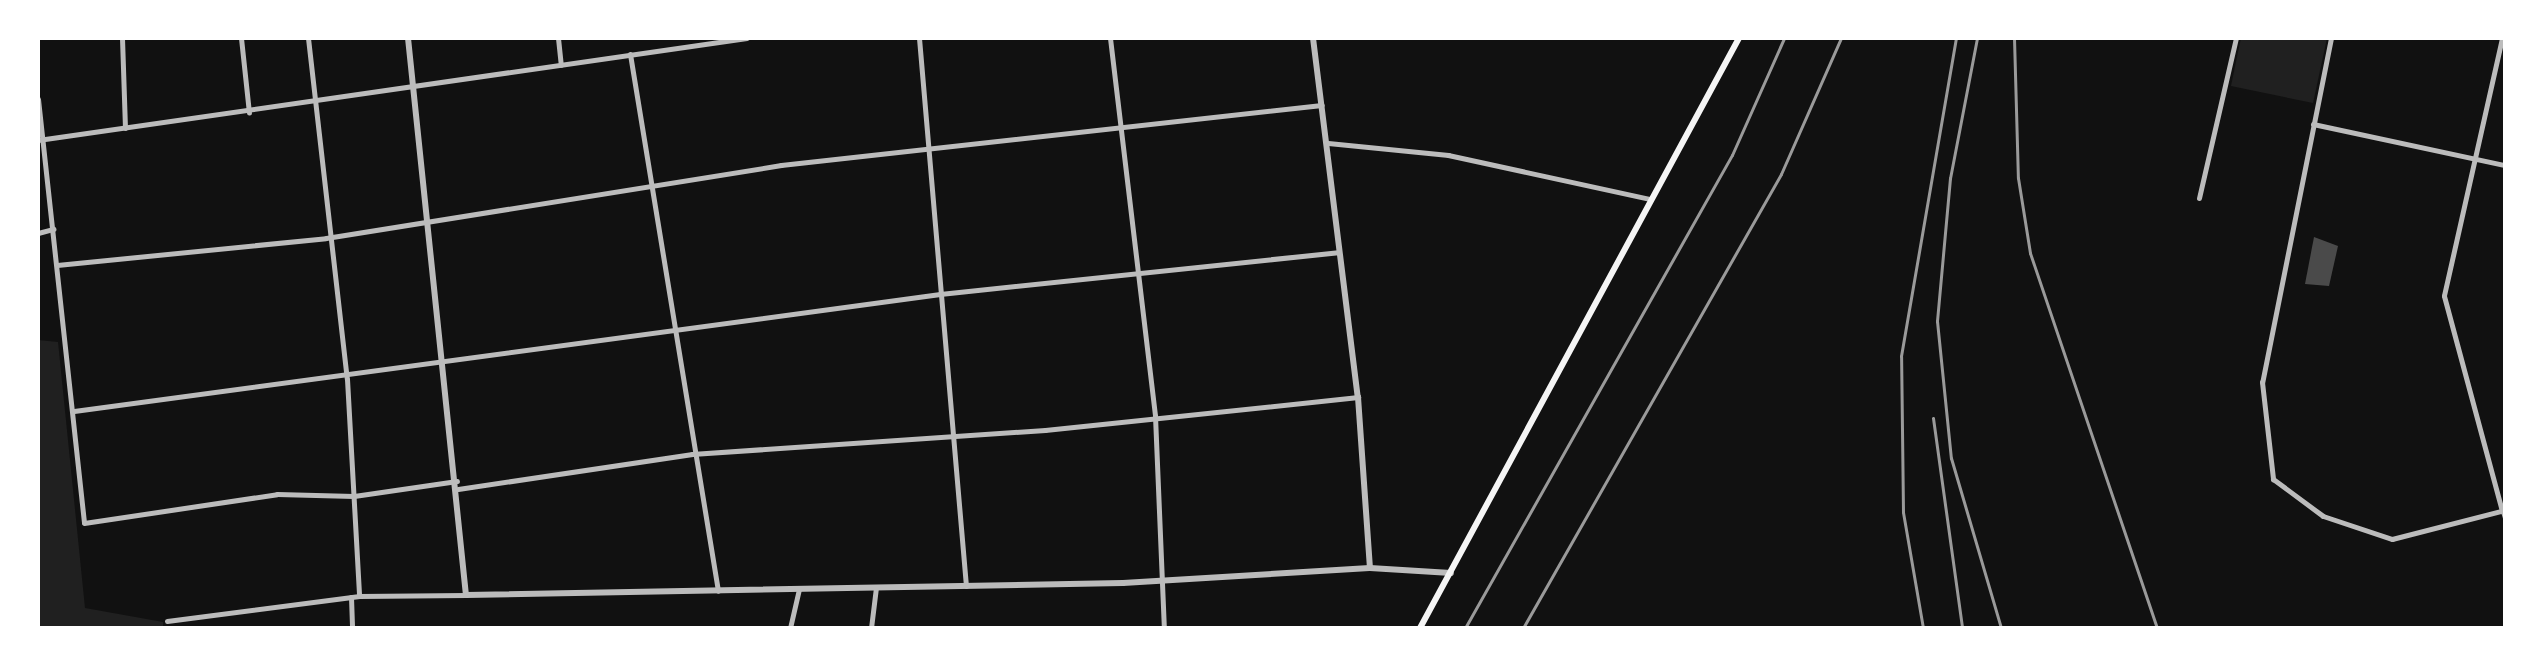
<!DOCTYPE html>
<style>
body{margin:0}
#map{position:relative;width:2543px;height:666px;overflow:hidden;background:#111;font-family:Montserrat,sans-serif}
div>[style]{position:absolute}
.green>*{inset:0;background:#202020}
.building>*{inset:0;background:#4a4a4a}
.service>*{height:2px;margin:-1px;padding:0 1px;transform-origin:1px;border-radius:1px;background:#bcbcbc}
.minor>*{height:5px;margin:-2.5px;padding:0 2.5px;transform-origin:2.5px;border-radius:2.5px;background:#bcbcbc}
.tertiary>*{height:6px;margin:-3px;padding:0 3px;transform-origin:3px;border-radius:3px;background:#bcbcbc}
.secondary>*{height:6px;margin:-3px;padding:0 3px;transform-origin:3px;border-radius:3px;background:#f5f5f5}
.rail>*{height:3px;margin:-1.5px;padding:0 1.5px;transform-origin:1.5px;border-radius:1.5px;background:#9a9a9a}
span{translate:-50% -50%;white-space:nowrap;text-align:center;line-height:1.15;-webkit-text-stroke:6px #fff;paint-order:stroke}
.frame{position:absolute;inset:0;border:40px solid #fff;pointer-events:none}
</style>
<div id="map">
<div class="green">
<div style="clip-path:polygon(2241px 38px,2327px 38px,2313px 103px,2231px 86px)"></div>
<div style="clip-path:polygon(38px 340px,58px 342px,85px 608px,163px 622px,163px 628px,38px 628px)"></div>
</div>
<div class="building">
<div style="clip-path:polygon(2314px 237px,2338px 246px,2329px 286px,2305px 284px)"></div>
</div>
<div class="service">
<div style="left:2502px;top:512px;width:10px;rotate:73deg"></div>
</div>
<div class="minor">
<div style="left:122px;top:38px;width:90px;rotate:88.1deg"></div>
<div style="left:241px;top:38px;width:75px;rotate:83.9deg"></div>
<div style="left:308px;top:38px;width:343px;rotate:83.5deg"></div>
<div style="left:347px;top:379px;width:217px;rotate:86.8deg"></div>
<div style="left:558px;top:38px;width:27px;rotate:84deg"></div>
<div style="left:919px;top:38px;width:550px;rotate:85.1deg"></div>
<div style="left:1110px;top:38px;width:381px;rotate:83.2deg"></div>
<div style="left:1155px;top:416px;width:212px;rotate:87.6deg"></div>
<div style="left:2331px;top:38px;width:351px;rotate:101.3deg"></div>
<div style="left:2262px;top:382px;width:98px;rotate:83.5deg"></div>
<div style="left:2273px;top:479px;width:62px;rotate:36.5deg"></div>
<div style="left:2323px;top:516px;width:73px;rotate:18.4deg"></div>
<div style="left:2392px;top:539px;width:117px;rotate:-14.4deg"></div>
<div style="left:2502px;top:38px;width:264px;rotate:102.7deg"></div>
<div style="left:2444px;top:296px;width:223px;rotate:74.9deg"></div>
<div style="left:630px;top:54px;width:544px;rotate:80.69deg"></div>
<div style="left:38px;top:99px;width:426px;rotate:83.8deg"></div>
<div style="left:84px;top:523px;width:195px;rotate:-8.5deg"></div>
<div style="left:277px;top:494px;width:77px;rotate:1.5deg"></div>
<div style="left:354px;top:496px;width:104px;rotate:-8.3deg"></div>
<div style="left:2313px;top:124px;width:196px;rotate:12.1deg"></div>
<div style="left:38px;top:140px;width:716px;rotate:-8.19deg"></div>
<div style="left:1328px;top:143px;width:121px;rotate:5.7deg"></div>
<div style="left:1448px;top:155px;width:206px;rotate:12.3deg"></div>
<div style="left:2199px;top:198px;width:164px;rotate:-77deg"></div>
<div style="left:38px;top:233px;width:16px;rotate:-15deg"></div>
<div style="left:57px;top:265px;width:270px;rotate:-5.7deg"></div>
<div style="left:326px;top:238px;width:461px;rotate:-9.1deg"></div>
<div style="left:781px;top:165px;width:544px;rotate:-6.33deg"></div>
<div style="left:74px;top:411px;width:874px;rotate:-7.69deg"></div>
<div style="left:940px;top:294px;width:400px;rotate:-6deg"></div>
<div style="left:458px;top:489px;width:237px;rotate:-8.5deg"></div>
<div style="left:692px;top:454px;width:354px;rotate:-3.9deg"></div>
<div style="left:1045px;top:430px;width:315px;rotate:-6deg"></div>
<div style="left:351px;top:597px;width:31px;rotate:88deg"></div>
<div style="left:167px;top:621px;width:194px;rotate:-7.4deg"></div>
<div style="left:359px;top:596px;width:107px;rotate:-0.5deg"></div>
<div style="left:790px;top:628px;width:40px;rotate:-77deg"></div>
<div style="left:871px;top:628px;width:41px;rotate:-83deg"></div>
</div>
<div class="tertiary">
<div style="left:408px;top:38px;width:560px;rotate:84.06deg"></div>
<div style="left:466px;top:595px;width:657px;rotate:-1.05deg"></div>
<div style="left:1123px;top:583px;width:247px;rotate:-3.5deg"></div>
<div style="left:1370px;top:568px;width:81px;rotate:3.5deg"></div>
<div style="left:1313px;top:38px;width:362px;rotate:82.9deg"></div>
<div style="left:1358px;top:397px;width:171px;rotate:86deg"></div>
</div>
<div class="secondary">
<div style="left:1420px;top:628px;width:671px;rotate:-61.6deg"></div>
</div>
<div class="rail">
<div style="left:1977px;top:38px;width:143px;rotate:100.9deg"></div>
<div style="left:1950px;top:178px;width:144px;rotate:95.2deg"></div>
<div style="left:1937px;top:321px;width:138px;rotate:84.2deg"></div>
<div style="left:1951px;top:458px;width:177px;rotate:73.6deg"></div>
<div style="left:2014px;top:38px;width:140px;rotate:88.4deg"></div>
<div style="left:2018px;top:178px;width:76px;rotate:80.9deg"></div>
<div style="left:2030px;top:253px;width:396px;rotate:71.3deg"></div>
<div style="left:1933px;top:418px;width:212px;rotate:82.1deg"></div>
<div style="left:1465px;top:628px;width:543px;rotate:-60.56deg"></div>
<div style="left:1732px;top:155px;width:128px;rotate:-66deg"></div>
<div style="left:1523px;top:628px;width:522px;rotate:-60.39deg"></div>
<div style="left:1781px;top:174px;width:149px;rotate:-66.2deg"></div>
<div style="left:1923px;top:628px;width:118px;rotate:-99.8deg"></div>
<div style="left:1903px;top:512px;width:156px;rotate:-90.7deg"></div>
<div style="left:1901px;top:356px;width:323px;rotate:-80.2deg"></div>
</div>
<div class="frame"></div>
</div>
